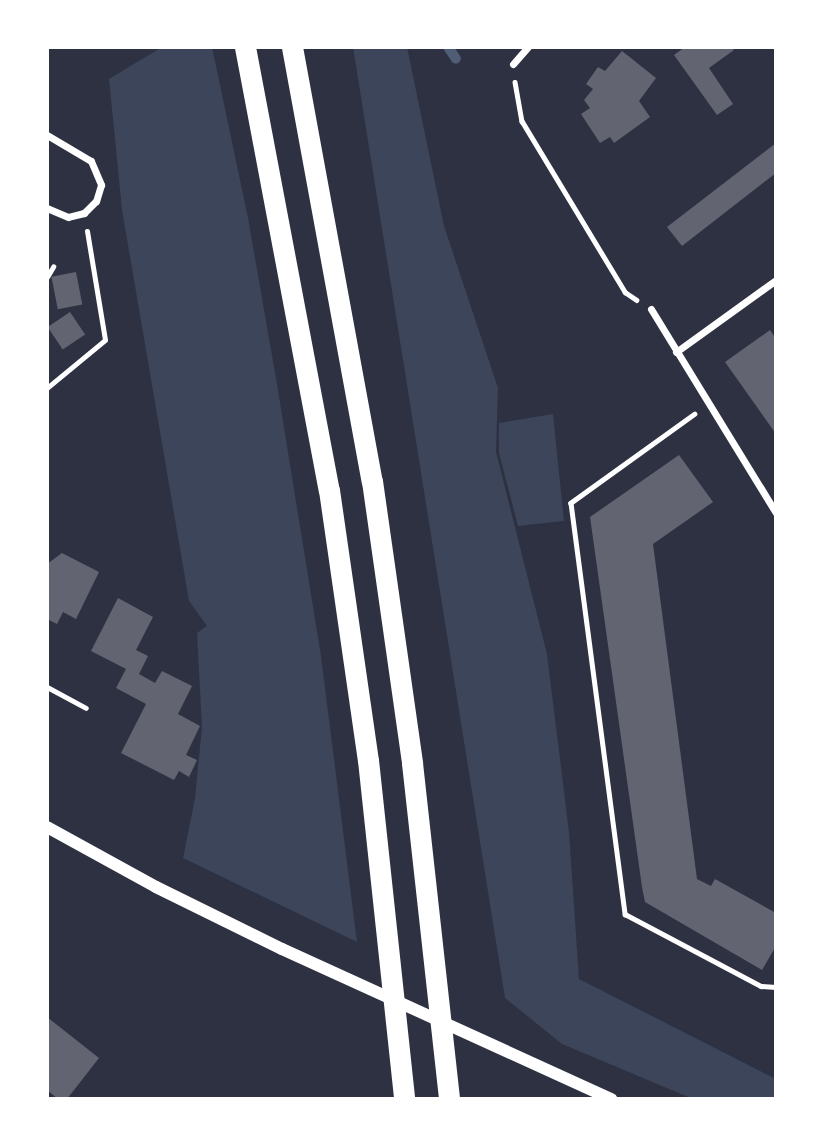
<!DOCTYPE html>
<style>
body{margin:0}
#map{position:relative;width:823px;height:1146px;overflow:hidden;background:#2d3142;font-family:Arial,sans-serif}
div>[style]{position:absolute}
.green>*{inset:0;background:#3c4559}
.stream>*{height:10px;margin:-5px;padding:0 5px;transform-origin:5px;border-radius:5px;background:#4f5d75}
.building>*{inset:0;background:#626471;transform-origin:0 0}
.path>*{height:4.5px;margin:-2.25px;padding:0 2.25px;transform-origin:2.25px;border-radius:2.25px;background:#fff}
.service>*{height:5px;margin:-2.5px;padding:0 2.5px;transform-origin:2.5px;border-radius:2.5px;background:#fff}
.minor>*{height:7px;margin:-3.5px;padding:0 3.5px;transform-origin:3.5px;border-radius:3.5px;background:#fff}
.tertiary>*{height:12px;margin:-6px;padding:0 6px;transform-origin:6px;border-radius:6px;background:#fff}
.motorway>*{height:21px;margin:-10.5px;padding:0 10.5px;transform-origin:10.5px;border-radius:10.5px;background:#fff}
span{translate:-50% -50%;white-space:nowrap;text-align:center;line-height:1.15;-webkit-text-stroke:7px #fff;paint-order:stroke}
.frame{position:absolute;inset:0;border:49px solid #fff;pointer-events:none}
</style>
<div id="map">
<div class="green">
<div style="clip-path:polygon(162px 47px,212px 47px,248px 218px,277px 384px,321px 656px,357px 942px,183px 858px,195px 798px,202px 727px,197px 633px,207px 626px,189px 601px,122px 210px,109px 79px)"></div>
<div style="clip-path:polygon(353px 47px,407px 47px,444px 226px,498px 388px,496px 452px,547px 654px,569px 832px,579px 979px,776px 1079px,776px 1099px,693px 1099px,562px 1044px,505px 998px)"></div>
<div style="clip-path:polygon(553px 414px,564px 521px,518px 526px,499px 453px,499px 423px)"></div>
</div>
<div class="stream">
<div style="left:448px;top:47px;width:14px;rotate:56deg"></div>
</div>
<div class="building">
<div style="clip-path:polygon(685px 47px,732px 47px,734px 50px,709px 68px,733px 104px,717px 115px,674px 55px)"></div>
<div style="clip-path:polygon(622px 51px,656px 78px,639px 101px,650px 117px,614px 143px,610px 137px,600px 143px,581px 114px,590px 108px,584px 100px,593px 89px,586px 84px,598px 67px,605px 71px)"></div>
<div style="clip-path:polygon(776px 143px,776px 173px,682px 246px,667px 227px)"></div>
<div style="left:76px;top:272px;width:33px;height:25px;rotate:79deg"></div>
<div style="left:70px;top:312px;width:27px;height:27px;rotate:56deg"></div>
<div style="clip-path:polygon(770px 330px,776px 339px,776px 434px,725px 362px)"></div>
<div style="clip-path:polygon(679px 455px,713px 502px,653px 544px,697px 879px,711px 886px,715px 879px,776px 913px,776px 946px,762px 970px,645px 902px,642px 887px,590px 517px)"></div>
<div style="clip-path:polygon(62px 553px,99px 572px,76px 619px,63px 612px,57px 624px,47px 619px,47px 564px)"></div>
<div style="clip-path:polygon(118px 598px,153px 617px,136px 650px,148px 656px,139px 674px,155px 683px,162px 671px,192px 686px,178px 714px,200px 726px,186px 755px,197px 760px,189px 777px,179px 771px,174px 780px,121px 753px,146px 704px,116px 688px,126px 669px,91px 651px)"></div>
<div style="clip-path:polygon(47px 1017px,99px 1058px,67px 1099px,58px 1099px,47px 1090px)"></div>
</div>
<div class="path">
<div style="left:515px;top:82px;width:40px;rotate:80deg"></div>
<div style="left:522px;top:121px;width:200px;rotate:58.9deg"></div>
<div style="left:625px;top:292px;width:14px;rotate:34deg"></div>
<div style="left:47px;top:277px;width:12px;rotate:-59deg"></div>
<div style="left:47px;top:388px;width:75px;rotate:-39.6deg"></div>
<div style="left:105px;top:340px;width:110px;rotate:-99.4deg"></div>
<div style="left:695px;top:414px;width:153px;rotate:144.3deg"></div>
<div style="left:571px;top:503px;width:415px;rotate:82.5deg"></div>
<div style="left:625px;top:914px;width:154px;rotate:27.9deg"></div>
<div style="left:761px;top:986px;width:15px;rotate:4deg"></div>
</div>
<div class="service">
<div style="left:47px;top:687px;width:44px;rotate:28.3deg"></div>
</div>
<div class="minor">
<div style="left:513px;top:64px;width:23px;rotate:-49deg"></div>
<div style="left:47px;top:135px;width:51px;rotate:30.6deg"></div>
<div style="left:91px;top:161px;width:26px;rotate:67deg"></div>
<div style="left:101px;top:185px;width:17px;rotate:107deg"></div>
<div style="left:96px;top:201px;width:17px;rotate:135deg"></div>
<div style="left:84px;top:213px;width:16px;rotate:166deg"></div>
<div style="left:68px;top:217px;width:23px;rotate:-157deg"></div>
<div style="left:651px;top:309px;width:239px;rotate:58.5deg"></div>
<div style="left:676px;top:352px;width:123px;rotate:-35.8deg"></div>
</div>
<div class="tertiary">
<div style="left:47px;top:827px;width:124px;rotate:28.8deg"></div>
<div style="left:156px;top:887px;width:140px;rotate:26.2deg"></div>
<div style="left:282px;top:949px;width:362px;rotate:24.5deg"></div>
</div>
<div class="motorway">
<div style="left:245px;top:47px;width:451px;rotate:79.3deg"></div>
<div style="left:329px;top:490px;width:273px;rotate:81.8deg"></div>
<div style="left:368px;top:760px;width:341px;rotate:83.9deg"></div>
<div style="left:292px;top:47px;width:441px;rotate:79.6deg"></div>
<div style="left:372px;top:481px;width:285px;rotate:81.9deg"></div>
<div style="left:412px;top:763px;width:338px;rotate:83.7deg"></div>
</div>
<div class="frame"></div>
</div>
